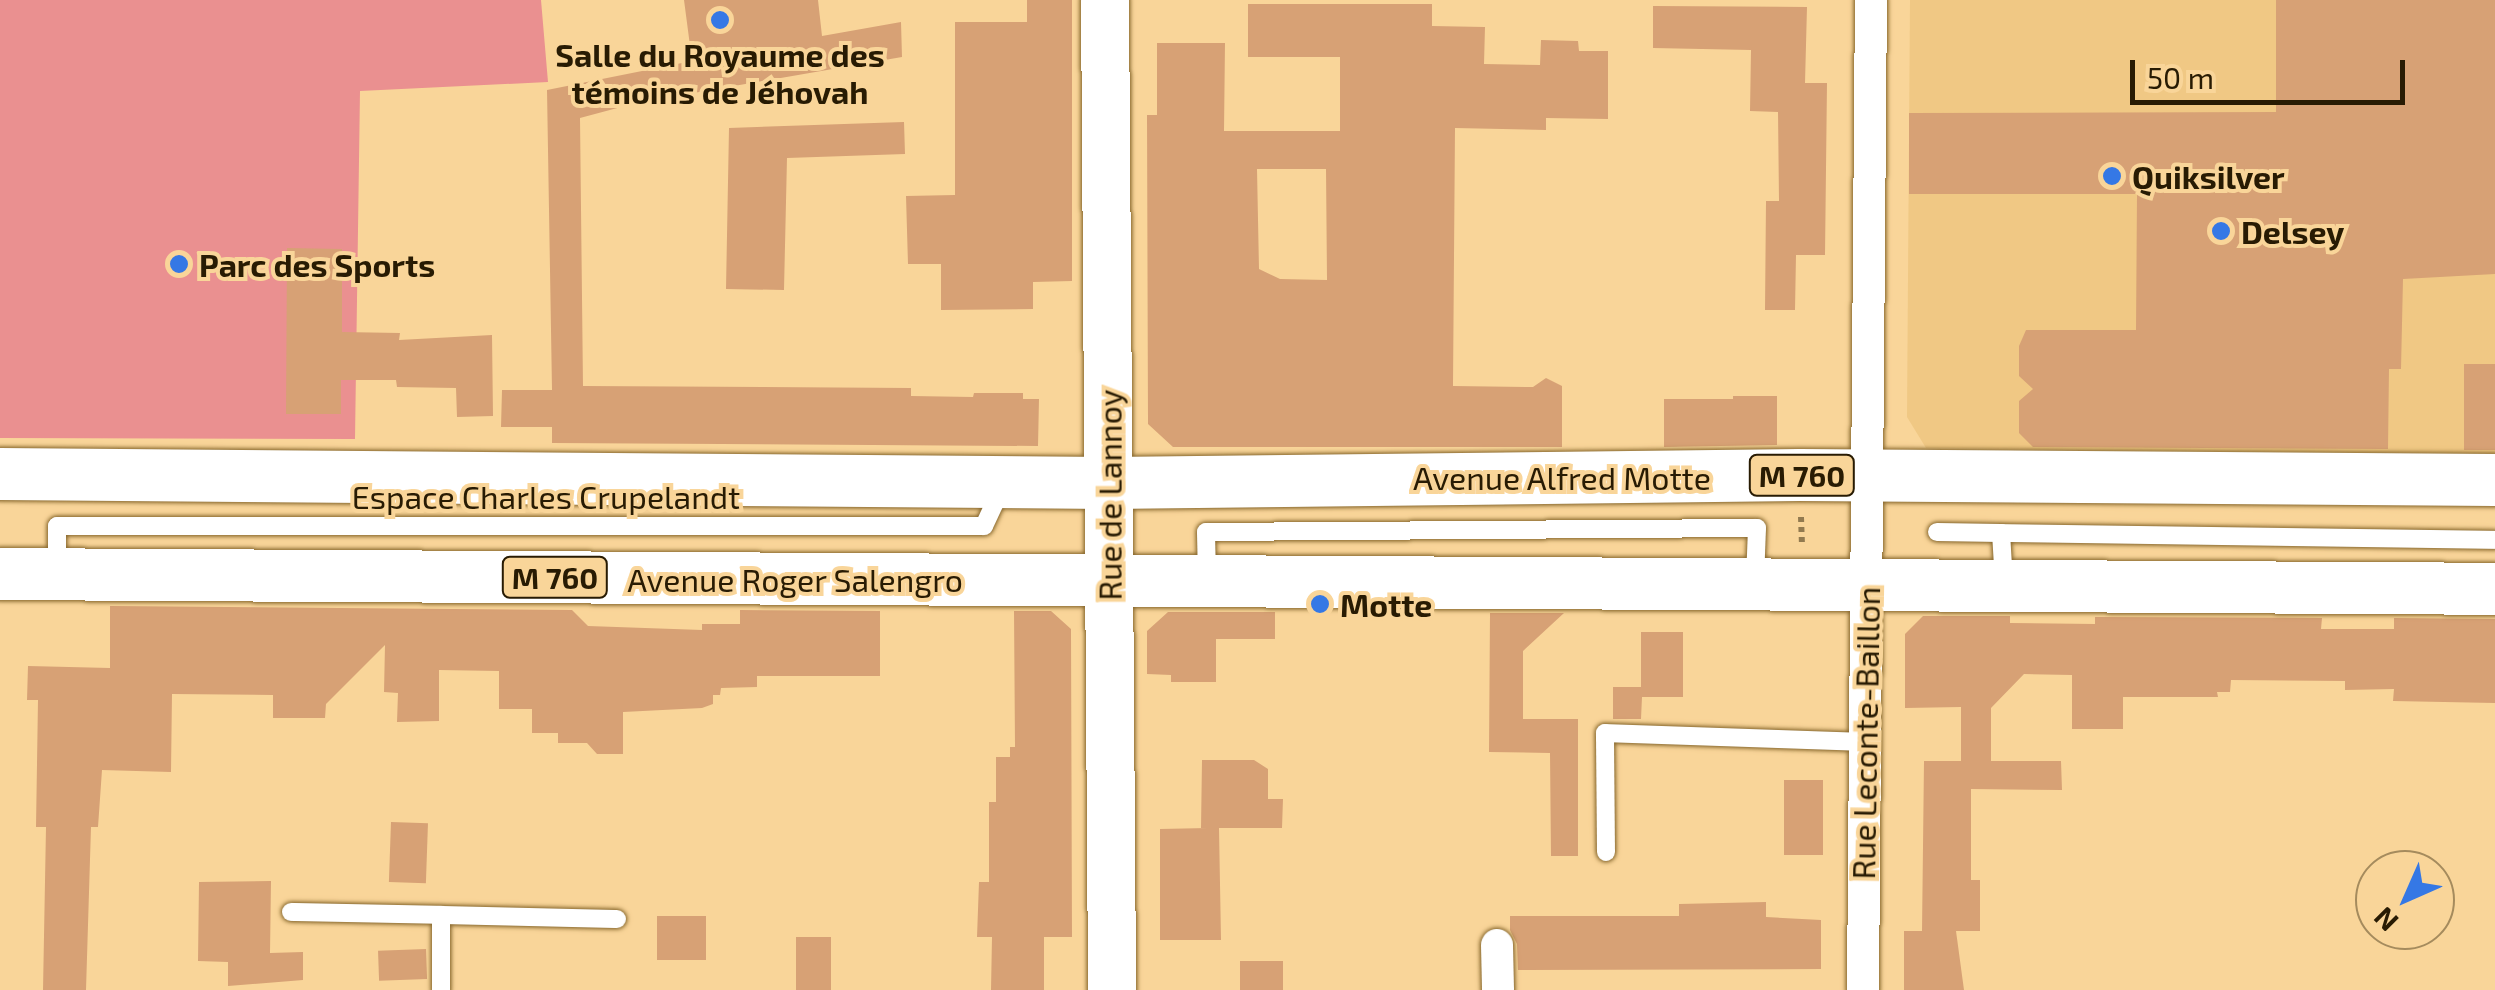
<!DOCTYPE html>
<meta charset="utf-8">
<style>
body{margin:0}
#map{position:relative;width:2495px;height:990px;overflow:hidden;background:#f9d599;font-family:"Exo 2",sans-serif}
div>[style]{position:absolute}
.built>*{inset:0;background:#f0c884}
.green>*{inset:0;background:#ea9090}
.building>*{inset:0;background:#d7a175;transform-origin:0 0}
.path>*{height:6px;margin-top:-3px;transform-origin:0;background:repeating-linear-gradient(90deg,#927a4f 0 5px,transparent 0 10px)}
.roads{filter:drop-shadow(0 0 2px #87672c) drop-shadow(0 0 2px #87672c)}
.lane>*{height:18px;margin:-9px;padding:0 9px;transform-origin:9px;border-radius:9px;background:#fff}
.street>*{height:32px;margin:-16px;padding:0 16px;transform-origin:16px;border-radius:16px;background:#fff}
.secondary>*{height:48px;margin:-24px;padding:0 24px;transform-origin:24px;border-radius:24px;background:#fff}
.primary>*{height:52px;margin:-26px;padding:0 26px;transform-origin:26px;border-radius:26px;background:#fff}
.dots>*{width:28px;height:28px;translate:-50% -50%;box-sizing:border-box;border:5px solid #f9d599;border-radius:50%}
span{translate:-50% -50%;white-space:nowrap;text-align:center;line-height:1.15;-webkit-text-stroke:8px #f9d599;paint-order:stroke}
.shield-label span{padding:2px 8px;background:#f9d599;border:2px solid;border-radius:8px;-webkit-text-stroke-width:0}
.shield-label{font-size:30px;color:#281b03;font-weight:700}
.poi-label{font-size:32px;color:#281b03;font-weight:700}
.left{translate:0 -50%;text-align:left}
.street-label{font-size:32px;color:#281b03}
.north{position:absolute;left:2355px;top:850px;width:100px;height:100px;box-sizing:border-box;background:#f9d599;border:2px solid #a58b5d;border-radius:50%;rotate:225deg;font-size:28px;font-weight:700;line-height:40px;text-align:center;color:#281b03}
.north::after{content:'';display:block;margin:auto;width:35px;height:45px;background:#3578e5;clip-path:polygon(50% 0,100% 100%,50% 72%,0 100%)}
.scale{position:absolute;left:2130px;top:60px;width:275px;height:45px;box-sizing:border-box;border:5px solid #281b03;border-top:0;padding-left:12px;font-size:30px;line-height:35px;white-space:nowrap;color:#281b03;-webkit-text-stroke:8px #f9d599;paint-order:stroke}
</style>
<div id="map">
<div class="built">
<div style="clip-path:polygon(1910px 0,2495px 0,2495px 453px,1926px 448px,1907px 417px)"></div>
</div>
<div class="green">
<div style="clip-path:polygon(0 0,541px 0,548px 82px,360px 91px,355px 439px,0 438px)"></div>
</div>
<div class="building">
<div style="clip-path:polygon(684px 0,818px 0,822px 36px,901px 22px,902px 57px,636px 103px,580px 118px,583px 386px,911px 388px,911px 396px,973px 397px,974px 393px,1023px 393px,1023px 399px,1039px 399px,1038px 446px,552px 443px,552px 427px,501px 427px,502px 390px,552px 390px,547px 90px,692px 61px)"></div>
<div style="clip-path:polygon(1027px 0,1072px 0,1072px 281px,1033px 282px,1033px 309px,941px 310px,941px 264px,908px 264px,906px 196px,955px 195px,955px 22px,1027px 22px)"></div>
<div style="clip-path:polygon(2276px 0,2495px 0,2495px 274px,2403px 279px,2401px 369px,2389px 369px,2388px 449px,2033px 447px,2019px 433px,2019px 401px,2033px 389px,2019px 376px,2019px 346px,2026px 330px,2136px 330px,2137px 194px,1909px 194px,1909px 113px,2276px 112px)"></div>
<div style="clip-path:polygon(evenodd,1248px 4px,1432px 4px,1432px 26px,1485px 27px,1484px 64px,1540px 65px,1541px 40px,1578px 41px,1579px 51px,1608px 51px,1608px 119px,1546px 118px,1546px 130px,1455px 128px,1453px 386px,1533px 387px,1546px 378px,1562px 386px,1562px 447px,1173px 447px,1148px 424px,1147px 115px,1157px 115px,1157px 43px,1225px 43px,1224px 131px,1340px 131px,1340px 57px,1248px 57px,1248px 4px,1257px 169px,1326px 169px,1327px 280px,1280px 279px,1259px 269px,1257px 169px)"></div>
<div style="clip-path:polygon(1653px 6px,1807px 7px,1805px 83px,1827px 83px,1825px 255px,1796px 255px,1795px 310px,1765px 310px,1766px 201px,1779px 201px,1778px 112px,1750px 111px,1751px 50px,1653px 48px)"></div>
<div style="clip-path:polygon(904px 122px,905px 154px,787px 158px,784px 290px,726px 289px,729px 128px)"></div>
<div style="clip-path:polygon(287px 248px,342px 249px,342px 332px,400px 333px,399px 340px,492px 335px,493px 416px,457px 417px,456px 388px,397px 387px,396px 380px,341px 380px,341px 414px,286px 414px)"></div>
<div style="left:2464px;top:364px;width:31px;height:86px"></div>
<div style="clip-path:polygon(1733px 396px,1777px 396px,1777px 445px,1664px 447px,1664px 399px,1733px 399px)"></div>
<div style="clip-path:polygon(110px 606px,572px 610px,588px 626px,702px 630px,702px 624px,740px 624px,740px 610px,880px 611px,880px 676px,757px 676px,757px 687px,721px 688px,720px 695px,713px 695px,713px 704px,702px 708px,623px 712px,623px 754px,597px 754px,587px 743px,558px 743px,558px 733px,532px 733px,532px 709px,499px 709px,499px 671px,439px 670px,439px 721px,397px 722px,398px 693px,384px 692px,385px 645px,326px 704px,325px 718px,273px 718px,273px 695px,172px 694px,171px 772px,102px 770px,98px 827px,91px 827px,86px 990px,43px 990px,46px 827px,36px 827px,38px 700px,27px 700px,28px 666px,110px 668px)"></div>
<div style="clip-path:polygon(1014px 611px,1051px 611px,1071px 629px,1072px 937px,1044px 937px,1044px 990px,991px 990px,992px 937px,977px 937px,979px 882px,989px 882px,989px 802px,996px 802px,996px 757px,1010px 757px,1010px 747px,1015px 747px)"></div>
<div style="clip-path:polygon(1168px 612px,1275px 612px,1275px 639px,1216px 639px,1216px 682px,1171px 682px,1171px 675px,1147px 674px,1147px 631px)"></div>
<div style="clip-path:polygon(1490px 613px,1564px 613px,1523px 651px,1523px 719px,1578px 719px,1578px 856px,1551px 856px,1550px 753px,1489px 752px)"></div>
<div style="clip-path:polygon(1923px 616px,2010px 616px,2010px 623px,2095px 624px,2095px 617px,2322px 618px,2321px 629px,2394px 629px,2394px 618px,2495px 619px,2495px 703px,2393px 701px,2394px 689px,2345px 690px,2345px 681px,2231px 680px,2230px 692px,2217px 692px,2218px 697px,2123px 697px,2123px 729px,2072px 729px,2072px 675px,2024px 674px,1991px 708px,1991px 761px,2061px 761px,2062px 790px,1971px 789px,1971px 880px,1980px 880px,1980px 931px,1956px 931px,1964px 990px,1904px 990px,1904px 931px,1922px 931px,1924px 761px,1961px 761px,1961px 707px,1905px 708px,1905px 634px)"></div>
<div style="clip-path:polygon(1641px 632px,1683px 632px,1683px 697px,1642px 697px,1641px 719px,1613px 719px,1613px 687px,1641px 687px)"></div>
<div style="clip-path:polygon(1202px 760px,1254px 760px,1268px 769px,1268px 799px,1283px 799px,1282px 828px,1219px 828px,1221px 940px,1160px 940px,1160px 829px,1208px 828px,1201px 828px)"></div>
<div style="left:1784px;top:780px;width:39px;height:75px"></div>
<div style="left:391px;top:822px;width:37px;height:60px;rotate:2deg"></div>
<div style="clip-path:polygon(271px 881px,270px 953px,303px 952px,303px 980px,228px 986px,228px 962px,198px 961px,199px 882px)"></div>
<div style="clip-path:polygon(1766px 902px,1766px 917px,1821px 920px,1821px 969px,1518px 970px,1517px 944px,1510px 930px,1510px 916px,1679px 916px,1679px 904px)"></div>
<div style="left:657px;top:916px;width:49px;height:44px"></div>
<div style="left:796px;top:937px;width:35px;height:53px"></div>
<div style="left:426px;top:949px;width:30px;height:48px;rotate:88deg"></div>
<div style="left:1240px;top:961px;width:43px;height:29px"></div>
</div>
<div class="path">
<div style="left:1801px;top:517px;width:28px;rotate:88deg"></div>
</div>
<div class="roads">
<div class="lane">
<div style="left:1937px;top:532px;width:64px;rotate:0.9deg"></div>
<div style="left:57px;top:569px;width:43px;rotate:-90deg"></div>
<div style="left:57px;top:526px;width:927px"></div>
<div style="left:984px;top:526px;width:40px;rotate:-65deg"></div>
<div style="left:1207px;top:577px;width:45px;rotate:-91.3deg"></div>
<div style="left:1206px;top:532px;width:551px;rotate:-0.42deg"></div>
<div style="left:1757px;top:528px;width:52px;rotate:92.2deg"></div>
<div style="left:2004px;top:583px;width:50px;rotate:-93.4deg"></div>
<div style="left:2001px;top:533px;width:494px;rotate:0.8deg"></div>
<div style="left:1606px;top:852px;width:119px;rotate:-90.5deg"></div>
<div style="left:1605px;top:733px;width:259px;rotate:2deg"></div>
<div style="left:291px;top:912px;width:150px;rotate:1.1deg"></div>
<div style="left:441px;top:915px;width:75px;rotate:90deg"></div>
<div style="left:441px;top:915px;width:176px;rotate:1.3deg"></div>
</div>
<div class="street">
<div style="left:1497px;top:945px;width:45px;rotate:88.7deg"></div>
<div style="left:1863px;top:990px;width:990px;rotate:-89.54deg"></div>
</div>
<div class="secondary">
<div style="left:1105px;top:0;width:990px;rotate:89.59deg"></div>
</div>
<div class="primary">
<div style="left:0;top:474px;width:1109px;rotate:0.46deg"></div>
<div style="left:1109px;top:483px;width:691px;rotate:-0.66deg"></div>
<div style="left:1800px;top:475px;width:695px;rotate:0.41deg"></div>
<div style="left:0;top:574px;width:2495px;rotate:0.34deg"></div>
</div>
</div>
<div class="dots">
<div style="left:720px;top:20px;background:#3578e5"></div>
<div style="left:2112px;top:176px;background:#3578e5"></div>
<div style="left:2221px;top:231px;background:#3578e5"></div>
<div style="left:179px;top:264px;background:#3578e5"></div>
<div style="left:1320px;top:604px;background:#3578e5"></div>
</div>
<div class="shield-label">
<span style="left:1802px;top:475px">M 760</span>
<span style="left:555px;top:577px">M 760</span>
</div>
<div class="poi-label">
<span style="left:720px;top:73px">Salle du Royaume des<br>témoins de Jéhovah</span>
<span class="left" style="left:2132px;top:176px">Quiksilver</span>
<span class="left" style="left:2241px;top:231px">Delsey</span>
<span class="left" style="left:199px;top:264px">Parc des Sports</span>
<span class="left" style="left:1340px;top:604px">Motte</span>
</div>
<div class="street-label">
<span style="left:1562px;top:477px">Avenue Alfred Motte</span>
<span style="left:1109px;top:495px;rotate:-90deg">Rue de Lannoy</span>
<span style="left:546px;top:496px">Espace Charles Crupelandt</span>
<span style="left:795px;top:579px">Avenue Roger Salengro</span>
<span style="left:1865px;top:733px;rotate:-89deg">Rue Leconte-Baillon</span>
</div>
<div class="north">N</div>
<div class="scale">50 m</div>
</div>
